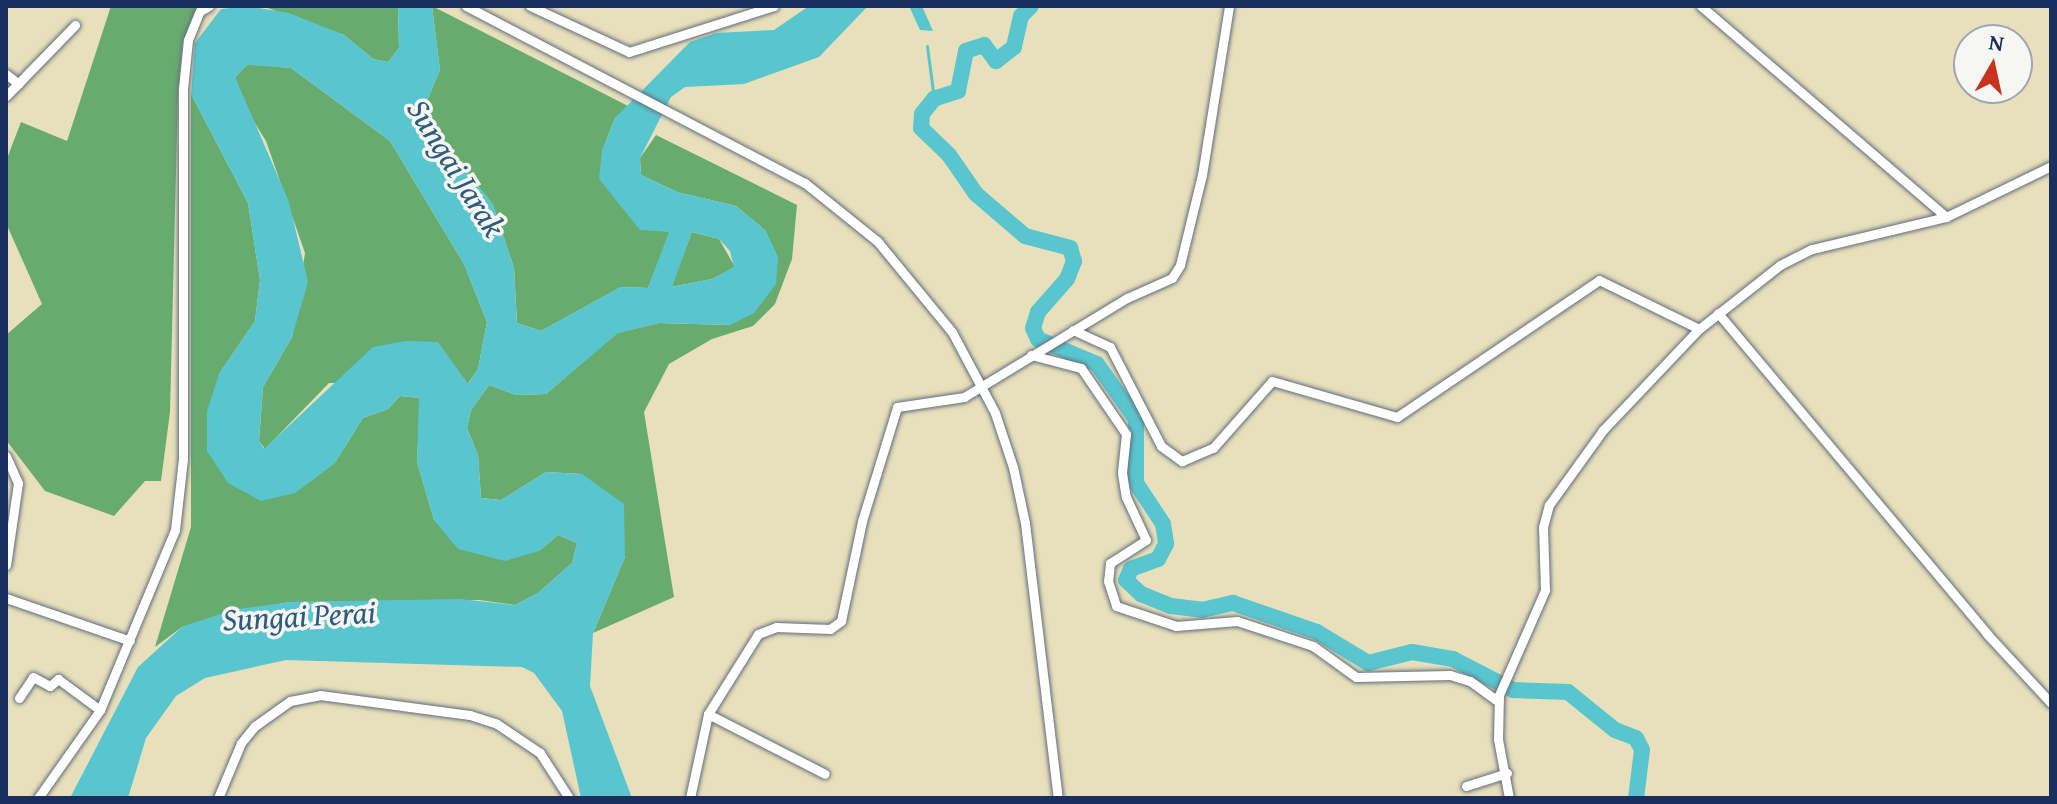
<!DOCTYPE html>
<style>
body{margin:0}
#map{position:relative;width:2057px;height:804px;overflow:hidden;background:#e7e0bb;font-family:"Gentium Book Plus",serif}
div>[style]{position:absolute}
.forest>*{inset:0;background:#67ab6f}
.water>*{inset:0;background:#59c6cf}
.stream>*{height:3px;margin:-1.5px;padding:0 1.5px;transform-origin:1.5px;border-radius:1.5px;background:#59c6cf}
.river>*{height:16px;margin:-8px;padding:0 8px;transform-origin:8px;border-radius:8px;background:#59c6cf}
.roads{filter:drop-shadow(0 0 2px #626d7f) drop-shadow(0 0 2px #626d7f)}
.minor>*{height:9px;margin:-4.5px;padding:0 4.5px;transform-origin:4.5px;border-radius:4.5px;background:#fff}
span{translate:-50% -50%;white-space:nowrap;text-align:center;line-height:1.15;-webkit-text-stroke:7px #f6f6f2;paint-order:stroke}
.water-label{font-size:32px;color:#2e5c80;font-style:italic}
.frame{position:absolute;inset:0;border:8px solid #1b2f5e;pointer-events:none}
.north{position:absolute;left:1953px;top:24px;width:80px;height:80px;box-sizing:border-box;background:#f6f6f2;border:2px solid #9ea6b7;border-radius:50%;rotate:9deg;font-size:22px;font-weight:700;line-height:32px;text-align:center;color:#1b2f5e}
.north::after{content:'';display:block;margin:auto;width:28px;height:36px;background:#c8321e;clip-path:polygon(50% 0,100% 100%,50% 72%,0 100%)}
</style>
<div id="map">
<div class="forest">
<div style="clip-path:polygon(111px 6px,201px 6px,183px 40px,178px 92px,170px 412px,161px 481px,145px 481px,114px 516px,45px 491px,6px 440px,6px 335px,42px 304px,6px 223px,6px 161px,21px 122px,67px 141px)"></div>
<div style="clip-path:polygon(262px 6px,398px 6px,399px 48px,388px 62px,373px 59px,344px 35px)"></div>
<div style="clip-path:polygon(432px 6px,630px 107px,615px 118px,602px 151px,670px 232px,648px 288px,621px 287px,541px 331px,517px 323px,514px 268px,493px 205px,435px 131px,424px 108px,440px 70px)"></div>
<div style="clip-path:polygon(248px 64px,291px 68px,390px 141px,464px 264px,487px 322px,478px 369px,467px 385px,329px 383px,265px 449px,259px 441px,263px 387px,292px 337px,305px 253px,266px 141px,243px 104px,235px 77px)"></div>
<div style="clip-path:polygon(191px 94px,248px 203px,260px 280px,255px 321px,219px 374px,207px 451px,334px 464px,363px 418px,388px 409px,400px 396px,420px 398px,417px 462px,434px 520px,539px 551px,558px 535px,577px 543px,572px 563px,538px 593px,515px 605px,479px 600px,291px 602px,232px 611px,182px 627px,155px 647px,191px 527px)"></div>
<div style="clip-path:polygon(656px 135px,797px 205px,792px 259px,775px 304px,753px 326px,712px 339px,669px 364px,644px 412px,674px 597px,593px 633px,625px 557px,582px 474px,546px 472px,501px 500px,481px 498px,478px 455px,467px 428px,471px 410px,489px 385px,516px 395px,546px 394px,617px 333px,659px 323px,730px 325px,766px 231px,736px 206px,677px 192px,641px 175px,640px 158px)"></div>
<div style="clip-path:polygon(692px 232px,719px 239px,735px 267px,712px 279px,671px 287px)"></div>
</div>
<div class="water">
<div style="clip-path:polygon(evenodd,247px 6px,289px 13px,344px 35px,373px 59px,388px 62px,399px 48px,398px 6px,432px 6px,440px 70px,424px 108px,435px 131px,493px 205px,514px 268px,517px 323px,541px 331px,621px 287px,648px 288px,669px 232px,640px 230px,599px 179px,602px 151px,615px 118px,690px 42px,716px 33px,774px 30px,809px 6px,868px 6px,819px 57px,744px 84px,685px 87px,671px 97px,640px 158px,641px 175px,677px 192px,736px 206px,766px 231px,778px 257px,776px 284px,754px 313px,730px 325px,659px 323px,618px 333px,546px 394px,516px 395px,489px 385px,471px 410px,467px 428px,478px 455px,481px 498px,501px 500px,546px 472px,582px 474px,624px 504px,625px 557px,593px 633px,590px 686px,632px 798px,581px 798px,562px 711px,534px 673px,522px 667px,286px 660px,205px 678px,176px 696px,146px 738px,128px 798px,70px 798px,138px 667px,182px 627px,232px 610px,291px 602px,460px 599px,515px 605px,538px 593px,572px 563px,577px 543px,558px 535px,539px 551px,505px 561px,458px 549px,434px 520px,417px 462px,419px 398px,400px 396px,388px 409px,363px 418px,334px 464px,295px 493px,261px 501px,228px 483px,207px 451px,207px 411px,219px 374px,255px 321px,260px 280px,248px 203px,191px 94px,195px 43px,221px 9px,247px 6px,248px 65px,291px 68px,390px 141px,464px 264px,487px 322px,478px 369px,468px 384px,438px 342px,406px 341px,373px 347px,264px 449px,259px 441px,263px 387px,292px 337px,308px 282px,289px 202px,235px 77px,248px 65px,247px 6px,692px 232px,719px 239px,730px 251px,734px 267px,712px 279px,672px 287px,692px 232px)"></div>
<div style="clip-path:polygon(909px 6px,922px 6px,933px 31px,920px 30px)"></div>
</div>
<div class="stream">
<div style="left:927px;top:46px;width:53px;rotate:82.5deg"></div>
</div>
<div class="river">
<div style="left:1031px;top:6px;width:14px;rotate:135deg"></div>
<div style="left:1021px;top:16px;width:32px;rotate:103deg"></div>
<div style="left:1014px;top:47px;width:23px;rotate:142deg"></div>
<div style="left:996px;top:61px;width:20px;rotate:-127deg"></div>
<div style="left:984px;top:45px;width:19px;rotate:162deg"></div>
<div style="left:966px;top:51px;width:41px;rotate:101.3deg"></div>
<div style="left:958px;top:91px;width:25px;rotate:162deg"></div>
<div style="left:934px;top:99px;width:19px;rotate:129deg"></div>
<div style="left:922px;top:114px;width:14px;rotate:94deg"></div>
<div style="left:921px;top:128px;width:39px;rotate:44deg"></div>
<div style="left:949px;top:155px;width:47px;rotate:55.3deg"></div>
<div style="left:976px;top:194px;width:65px;rotate:40.6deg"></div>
<div style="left:1025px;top:236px;width:47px;rotate:14.9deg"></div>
<div style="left:1070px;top:248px;width:14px;rotate:73deg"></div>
<div style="left:1074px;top:261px;width:19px;rotate:111deg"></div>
<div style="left:1067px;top:279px;width:44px;rotate:131.3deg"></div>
<div style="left:1038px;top:312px;width:17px;rotate:107deg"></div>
<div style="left:1033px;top:328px;width:12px;rotate:66deg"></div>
<div style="left:1038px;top:339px;width:64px;rotate:23deg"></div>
<div style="left:1097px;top:364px;width:67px;rotate:54.7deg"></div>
<div style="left:1136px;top:419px;width:64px;rotate:90deg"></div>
<div style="left:1136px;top:483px;width:49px;rotate:56.6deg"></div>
<div style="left:1163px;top:524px;width:20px;rotate:81deg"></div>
<div style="left:1166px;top:544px;width:17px;rotate:118deg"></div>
<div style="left:1158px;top:559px;width:29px;rotate:160deg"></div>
<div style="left:1131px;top:569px;width:12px;rotate:114deg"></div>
<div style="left:1126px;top:580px;width:21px;rotate:43deg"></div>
<div style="left:1141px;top:594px;width:32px;rotate:22deg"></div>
<div style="left:1171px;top:606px;width:31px;rotate:7deg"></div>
<div style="left:1202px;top:610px;width:32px;rotate:-13deg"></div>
<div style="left:1233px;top:603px;width:89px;rotate:19deg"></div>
<div style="left:1317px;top:632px;width:60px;rotate:31.3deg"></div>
<div style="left:1368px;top:663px;width:45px;rotate:-14deg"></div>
<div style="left:1412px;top:652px;width:42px;rotate:9.7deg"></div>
<div style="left:1453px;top:659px;width:68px;rotate:27.3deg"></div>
<div style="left:1513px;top:690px;width:55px;rotate:2.1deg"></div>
<div style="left:1568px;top:692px;width:60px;rotate:39deg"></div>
<div style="left:1615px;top:730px;width:22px;rotate:21deg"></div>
<div style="left:1636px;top:738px;width:13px;rotate:63deg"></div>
<div style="left:1642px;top:750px;width:48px;rotate:97.1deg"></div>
</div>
<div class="roads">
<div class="minor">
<div style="left:466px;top:6px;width:382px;rotate:27.6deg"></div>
<div style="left:805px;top:183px;width:94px;rotate:38.9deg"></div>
<div style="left:878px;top:242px;width:117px;rotate:50.6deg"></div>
<div style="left:952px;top:332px;width:92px;rotate:62deg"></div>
<div style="left:995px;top:413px;width:57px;rotate:71.6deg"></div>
<div style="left:1013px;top:467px;width:57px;rotate:77.9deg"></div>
<div style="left:1025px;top:523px;width:277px;rotate:83.2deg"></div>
<div style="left:530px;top:6px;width:109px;rotate:24.9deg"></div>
<div style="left:629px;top:52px;width:152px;rotate:-17.6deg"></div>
<div style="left:1701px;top:6px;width:323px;rotate:40.7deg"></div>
<div style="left:6px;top:74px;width:16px;rotate:38deg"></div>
<div style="left:6px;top:96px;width:99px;rotate:-45.8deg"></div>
<div style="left:1718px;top:313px;width:419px;rotate:50deg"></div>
<div style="left:1987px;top:634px;width:94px;rotate:47.2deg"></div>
<div style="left:1073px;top:330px;width:41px;rotate:24.7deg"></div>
<div style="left:1110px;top:347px;width:111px;rotate:62.7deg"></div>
<div style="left:1161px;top:446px;width:26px;rotate:36deg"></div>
<div style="left:1182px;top:461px;width:34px;rotate:-23deg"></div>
<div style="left:1213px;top:448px;width:89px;rotate:-48.6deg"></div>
<div style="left:1272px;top:381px;width:130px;rotate:16.1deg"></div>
<div style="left:1397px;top:417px;width:244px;rotate:-34.1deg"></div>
<div style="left:1599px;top:280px;width:111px;rotate:26.1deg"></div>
<div style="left:1031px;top:355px;width:52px;rotate:14.6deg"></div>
<div style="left:1081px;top:368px;width:80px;rotate:55.7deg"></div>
<div style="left:1126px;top:434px;width:39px;rotate:96deg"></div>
<div style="left:1122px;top:473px;width:24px;rotate:81deg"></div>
<div style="left:1126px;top:497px;width:47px;rotate:65.1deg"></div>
<div style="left:1146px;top:540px;width:43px;rotate:147.4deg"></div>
<div style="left:1110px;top:563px;width:18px;rotate:96deg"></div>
<div style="left:1108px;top:581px;width:26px;rotate:72deg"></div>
<div style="left:1116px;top:606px;width:63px;rotate:18.4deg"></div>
<div style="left:1176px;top:626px;width:61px;rotate:-4.7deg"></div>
<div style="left:1237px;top:621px;width:80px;rotate:18.2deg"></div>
<div style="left:1313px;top:646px;width:53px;rotate:35.8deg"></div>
<div style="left:1356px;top:677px;width:94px;rotate:-1.2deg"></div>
<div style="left:1450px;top:675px;width:21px;rotate:17deg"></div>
<div style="left:1470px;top:681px;width:34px;rotate:36deg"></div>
<div style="left:6px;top:456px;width:30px;rotate:66deg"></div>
<div style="left:18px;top:483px;width:83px;rotate:98.3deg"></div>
<div style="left:6px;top:598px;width:131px;rotate:19.1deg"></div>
<div style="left:19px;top:698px;width:25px;rotate:-56deg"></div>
<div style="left:33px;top:677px;width:19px;rotate:28deg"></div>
<div style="left:50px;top:686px;width:11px;rotate:-41deg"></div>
<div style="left:58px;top:679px;width:52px;rotate:36.4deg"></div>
<div style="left:708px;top:714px;width:131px;rotate:27.1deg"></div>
<div style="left:1466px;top:786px;width:43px;rotate:-17.6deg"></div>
<div style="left:38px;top:798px;width:108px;rotate:-54.8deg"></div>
<div style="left:100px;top:710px;width:195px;rotate:-67.4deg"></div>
<div style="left:175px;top:530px;width:71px;rotate:-83.6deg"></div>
<div style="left:183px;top:459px;width:370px;rotate:-90deg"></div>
<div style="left:183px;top:89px;width:49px;rotate:-84.2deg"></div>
<div style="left:188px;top:40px;width:31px;rotate:-68deg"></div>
<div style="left:200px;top:11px;width:10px;rotate:-29deg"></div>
<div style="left:218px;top:798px;width:60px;rotate:-67.3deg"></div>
<div style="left:241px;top:743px;width:22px;rotate:-51deg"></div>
<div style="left:255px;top:726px;width:43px;rotate:-35.5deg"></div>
<div style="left:290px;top:701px;width:31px;rotate:-11deg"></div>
<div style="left:320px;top:695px;width:151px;rotate:7.6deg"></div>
<div style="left:470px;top:715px;width:28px;rotate:18deg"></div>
<div style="left:497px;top:724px;width:52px;rotate:34deg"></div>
<div style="left:540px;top:753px;width:54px;rotate:57.2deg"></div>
<div style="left:690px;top:798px;width:86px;rotate:-77.9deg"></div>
<div style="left:708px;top:714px;width:94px;rotate:-58deg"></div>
<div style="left:758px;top:634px;width:19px;rotate:-21deg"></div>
<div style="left:776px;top:627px;width:54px;rotate:2.1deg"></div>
<div style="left:830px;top:629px;width:14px;rotate:-36deg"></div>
<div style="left:841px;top:621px;width:102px;rotate:-78.1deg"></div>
<div style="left:862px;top:521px;width:119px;rotate:-72.9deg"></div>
<div style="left:897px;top:407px;width:68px;rotate:-8.5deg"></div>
<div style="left:964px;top:397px;width:191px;rotate:-31.3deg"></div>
<div style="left:1127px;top:298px;width:49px;rotate:-24deg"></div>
<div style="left:1172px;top:278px;width:15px;rotate:-58deg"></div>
<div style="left:1180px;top:265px;width:93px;rotate:-76.3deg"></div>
<div style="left:1202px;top:175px;width:171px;rotate:-80.9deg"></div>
<div style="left:1509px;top:798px;width:60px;rotate:-100.6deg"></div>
<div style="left:1498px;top:739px;width:44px;rotate:-88.7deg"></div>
<div style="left:1499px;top:695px;width:115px;rotate:-66.3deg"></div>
<div style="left:1545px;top:590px;width:63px;rotate:-91.8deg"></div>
<div style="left:1543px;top:527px;width:23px;rotate:-75deg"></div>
<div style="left:1549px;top:505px;width:92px;rotate:-54.2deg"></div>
<div style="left:1603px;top:430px;width:139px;rotate:-46.5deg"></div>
<div style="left:1699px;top:329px;width:103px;rotate:-38.3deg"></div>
<div style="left:1780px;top:265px;width:36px;rotate:-27deg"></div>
<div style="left:1812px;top:249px;width:138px;rotate:-13.4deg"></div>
<div style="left:1946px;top:217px;width:117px;rotate:-25.9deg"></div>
</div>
</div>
<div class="water-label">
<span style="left:456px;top:168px;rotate:58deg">Sungai Jarak</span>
<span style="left:299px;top:616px;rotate:-3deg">Sungai Perai</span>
</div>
<div class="frame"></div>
<div class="north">N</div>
</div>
